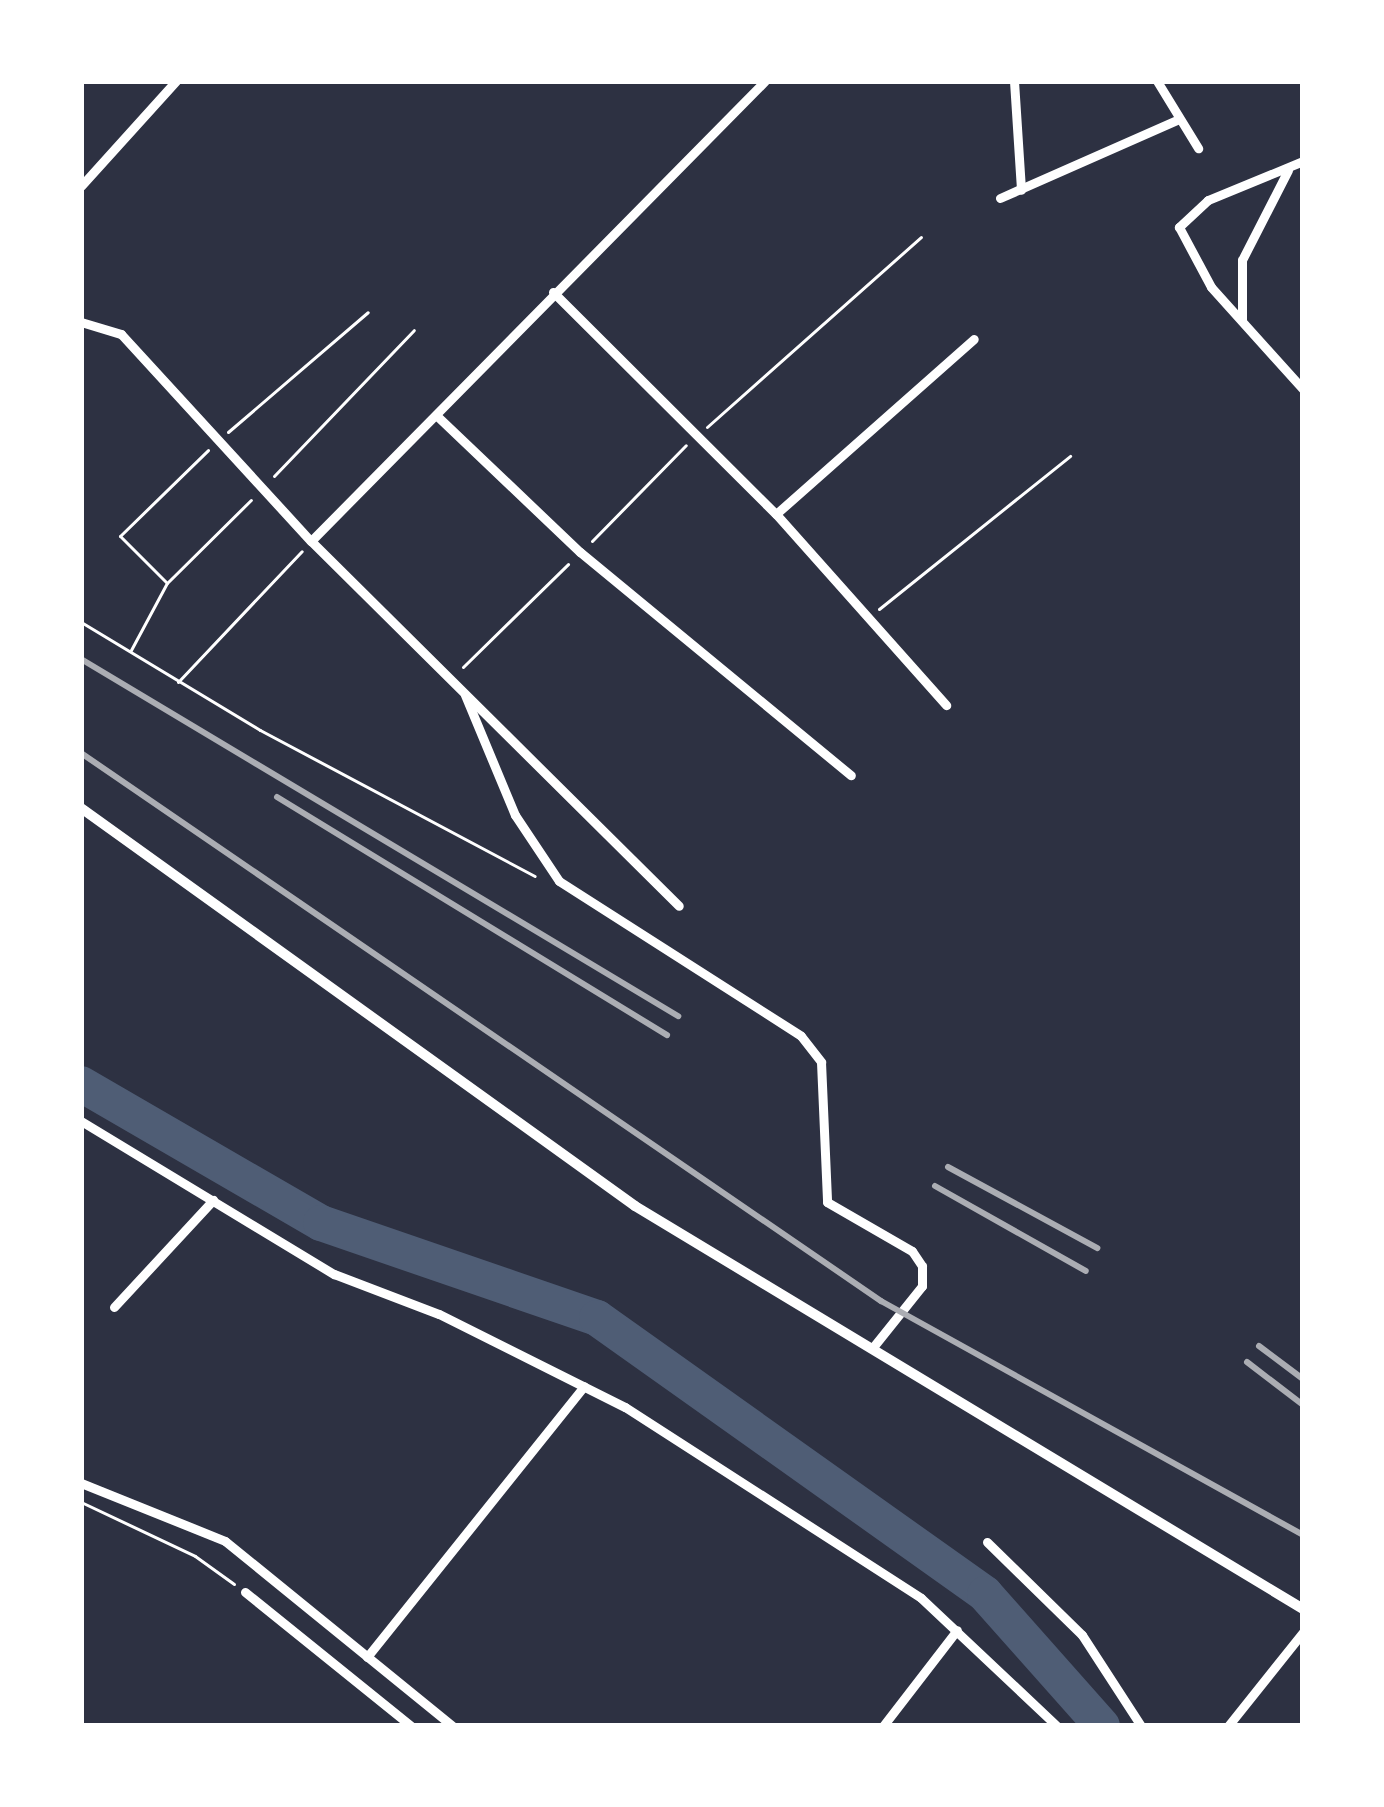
<!DOCTYPE html>
<style>
body{margin:0}
#map{position:relative;width:1384px;height:1807px;overflow:hidden;background:#2d3142;font-family:Karla,sans-serif}
div>[style]{position:absolute}
.river>*{height:36px;margin:-18px;padding:0 18px;transform-origin:18px;border-radius:18px;background:#4f5d75}
.path>*{height:3px;margin:-1.5px;padding:0 1.5px;transform-origin:1.5px;border-radius:1.5px;background:#fff}
.minor>*{height:9px;margin:-4.5px;padding:0 4.5px;transform-origin:4.5px;border-radius:4.5px;background:#fff}
.tertiary>*{height:10px;margin:-5px;padding:0 5px;transform-origin:5px;border-radius:5px;background:#fff}
.rail>*{height:6px;margin:-3px;padding:0 3px;transform-origin:3px;border-radius:3px;background:#abadb3}
span{translate:-50% -50%;white-space:nowrap;text-align:center;line-height:1.15;-webkit-text-stroke:12px #fff;paint-order:stroke}
.frame{position:absolute;inset:0;border:84px solid #fff;pointer-events:none}
</style>
<div id="map">
<div class="river">
<div style="left:81px;top:1084px;width:277px;rotate:30.1deg"></div>
<div style="left:321px;top:1223px;width:292px;rotate:19deg"></div>
<div style="left:597px;top:1318px;width:476px;rotate:35.4deg"></div>
<div style="left:985px;top:1594px;width:176px;rotate:48.4deg"></div>
</div>
<div class="path">
<div style="left:707px;top:427px;width:286px;rotate:-41.6deg"></div>
<div style="left:228px;top:432px;width:184px;rotate:-40.6deg"></div>
<div style="left:274px;top:476px;width:202px;rotate:-46.2deg"></div>
<div style="left:592px;top:541px;width:134px;rotate:-45.6deg"></div>
<div style="left:166px;top:582px;width:65px;rotate:-135deg"></div>
<div style="left:120px;top:536px;width:123px;rotate:-44.3deg"></div>
<div style="left:879px;top:609px;width:245px;rotate:-38.7deg"></div>
<div style="left:81px;top:622px;width:209px;rotate:31.1deg"></div>
<div style="left:260px;top:730px;width:311px;rotate:28deg"></div>
<div style="left:131px;top:650px;width:76px;rotate:-61.8deg"></div>
<div style="left:167px;top:583px;width:118px;rotate:-44.7deg"></div>
<div style="left:463px;top:667px;width:147px;rotate:-44.4deg"></div>
<div style="left:178px;top:682px;width:180px;rotate:-46.6deg"></div>
<div style="left:81px;top:1502px;width:126px;rotate:25.3deg"></div>
<div style="left:195px;top:1556px;width:48px;rotate:35.7deg"></div>
</div>
<div class="minor">
<div style="left:1014px;top:81px;width:109px;rotate:86.3deg"></div>
<div style="left:1157px;top:81px;width:79px;rotate:58.5deg"></div>
<div style="left:1303px;top:161px;width:103px;rotate:157.7deg"></div>
<div style="left:1208px;top:200px;width:40px;rotate:137deg"></div>
<div style="left:1179px;top:227px;width:68px;rotate:61.9deg"></div>
<div style="left:1211px;top:287px;width:137px;rotate:48deg"></div>
<div style="left:81px;top:186px;width:142px;rotate:-47.9deg"></div>
<div style="left:1000px;top:198px;width:196px;rotate:-23.8deg"></div>
<div style="left:553px;top:292px;width:315px;rotate:44.9deg"></div>
<div style="left:776px;top:514px;width:256px;rotate:48.3deg"></div>
<div style="left:1242px;top:320px;width:60px;rotate:-90deg"></div>
<div style="left:1242px;top:260px;width:101px;rotate:-62.9deg"></div>
<div style="left:81px;top:322px;width:42px;rotate:16.7deg"></div>
<div style="left:121px;top:334px;width:281px;rotate:47.5deg"></div>
<div style="left:311px;top:541px;width:518px;rotate:44.77deg"></div>
<div style="left:436px;top:415px;width:199px;rotate:43.6deg"></div>
<div style="left:580px;top:552px;width:351px;rotate:39.5deg"></div>
<div style="left:776px;top:514px;width:264px;rotate:-41.5deg"></div>
<div style="left:311px;top:541px;width:646px;rotate:-45.38deg"></div>
<div style="left:465px;top:695px;width:130px;rotate:67.4deg"></div>
<div style="left:515px;top:815px;width:79px;rotate:56.3deg"></div>
<div style="left:559px;top:881px;width:287px;rotate:32.6deg"></div>
<div style="left:801px;top:1036px;width:33px;rotate:52deg"></div>
<div style="left:821px;top:1062px;width:140px;rotate:87.5deg"></div>
<div style="left:827px;top:1202px;width:98px;rotate:30deg"></div>
<div style="left:912px;top:1251px;width:18px;rotate:56deg"></div>
<div style="left:922px;top:1266px;width:20px;rotate:90deg"></div>
<div style="left:922px;top:1286px;width:77px;rotate:128.7deg"></div>
<div style="left:81px;top:1121px;width:296px;rotate:31.2deg"></div>
<div style="left:334px;top:1274px;width:112px;rotate:20.9deg"></div>
<div style="left:439px;top:1314px;width:208px;rotate:26.6deg"></div>
<div style="left:625px;top:1407px;width:352px;rotate:32.8deg"></div>
<div style="left:921px;top:1598px;width:187px;rotate:43.3deg"></div>
<div style="left:114px;top:1307px;width:146px;rotate:-47.2deg"></div>
<div style="left:81px;top:1483px;width:155px;rotate:21.9deg"></div>
<div style="left:225px;top:1541px;width:294px;rotate:39.1deg"></div>
<div style="left:987px;top:1542px;width:133px;rotate:44.4deg"></div>
<div style="left:1082px;top:1635px;width:108px;rotate:57deg"></div>
<div style="left:245px;top:1592px;width:213px;rotate:38.9deg"></div>
<div style="left:367px;top:1657px;width:347px;rotate:-51.3deg"></div>
<div style="left:883px;top:1726px;width:121px;rotate:-52.4deg"></div>
<div style="left:1228px;top:1726px;width:120px;rotate:-51.4deg"></div>
</div>
<div class="tertiary">
<div style="left:81px;top:808px;width:682px;rotate:35.69deg"></div>
<div style="left:635px;top:1206px;width:780px;rotate:31.1deg"></div>
</div>
<div class="rail">
<div style="left:81px;top:659px;width:696px;rotate:30.88deg"></div>
<div style="left:81px;top:753px;width:970px;rotate:34.41deg"></div>
<div style="left:881px;top:1301px;width:483px;rotate:29deg"></div>
<div style="left:277px;top:797px;width:457px;rotate:31.4deg"></div>
<div style="left:948px;top:1167px;width:170px;rotate:28.5deg"></div>
<div style="left:935px;top:1186px;width:173px;rotate:29.4deg"></div>
<div style="left:1259px;top:1346px;width:55px;rotate:36.9deg"></div>
<div style="left:1247px;top:1362px;width:71px;rotate:37.5deg"></div>
</div>
<div class="frame"></div>
</div>
